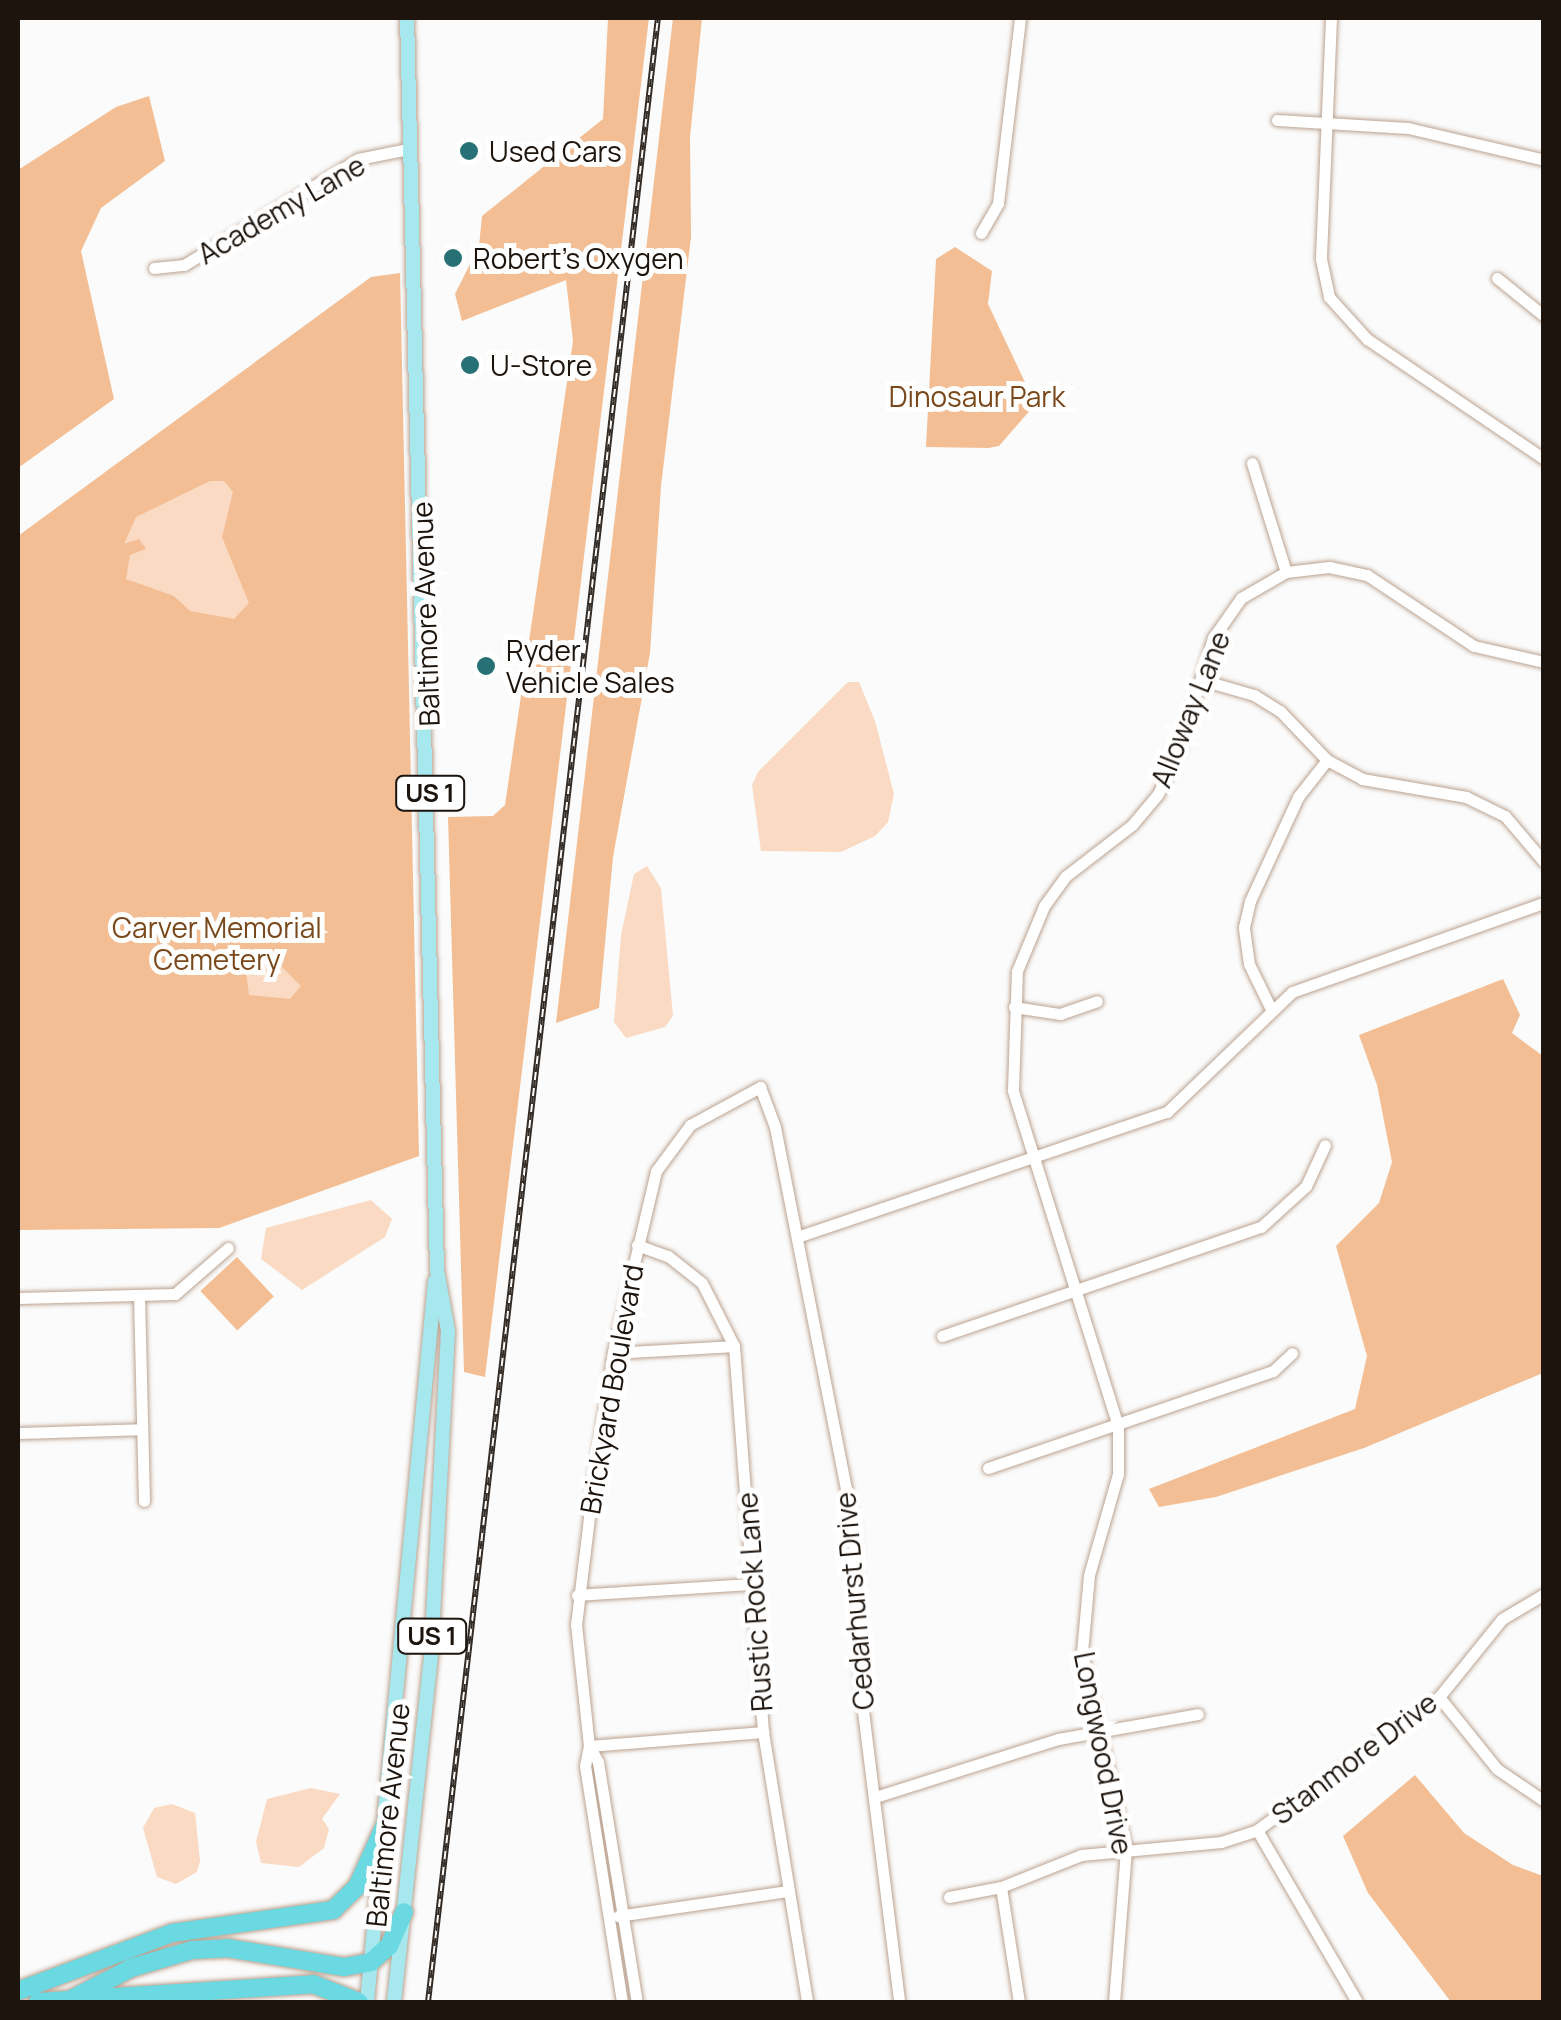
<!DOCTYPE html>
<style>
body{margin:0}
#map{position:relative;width:1561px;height:2020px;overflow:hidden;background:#fbfbfb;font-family:Manrope,sans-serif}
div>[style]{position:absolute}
.green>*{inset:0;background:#f3be94;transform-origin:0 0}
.water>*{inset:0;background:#fadac2}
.roads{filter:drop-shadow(0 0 2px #bba391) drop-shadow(0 0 2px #bba391)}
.minor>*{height:11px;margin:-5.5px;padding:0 5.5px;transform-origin:5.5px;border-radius:5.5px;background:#fff}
.major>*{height:14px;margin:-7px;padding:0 7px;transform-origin:7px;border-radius:7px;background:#a6e8ed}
.highway>*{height:18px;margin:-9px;padding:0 9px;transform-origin:9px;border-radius:9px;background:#6ad9e1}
.rail>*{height:6px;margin-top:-3px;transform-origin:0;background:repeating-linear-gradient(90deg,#fff 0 8px,#332c26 0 16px);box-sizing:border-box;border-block:2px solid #332c26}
.dots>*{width:28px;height:28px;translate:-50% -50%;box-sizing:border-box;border:5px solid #fff;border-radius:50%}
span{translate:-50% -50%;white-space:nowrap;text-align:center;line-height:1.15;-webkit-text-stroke:10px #fff;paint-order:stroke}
.shield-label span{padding:2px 8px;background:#fff;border:2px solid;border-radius:8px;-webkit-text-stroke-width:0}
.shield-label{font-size:25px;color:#1c140d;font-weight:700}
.poi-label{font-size:28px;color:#1c140d}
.left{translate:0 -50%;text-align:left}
.street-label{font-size:28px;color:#1c140d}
.park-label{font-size:28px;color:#7a481a}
.frame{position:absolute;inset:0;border:20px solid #1c140d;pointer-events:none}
</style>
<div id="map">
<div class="green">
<div style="clip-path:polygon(608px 18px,649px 18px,485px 1377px,464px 1372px,448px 817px,493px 816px,505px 805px,573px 341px,566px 280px,462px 321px,455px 294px,479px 246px,482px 216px,603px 119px)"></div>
<div style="clip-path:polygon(673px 18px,702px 18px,690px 137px,691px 237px,661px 486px,650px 653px,613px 857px,599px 1008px,556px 1023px)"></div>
<div style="clip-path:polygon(149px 96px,165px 161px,101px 208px,81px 251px,114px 399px,18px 468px,18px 170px,116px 107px)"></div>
<div style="clip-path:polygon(955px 247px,992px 271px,988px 304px,1032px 397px,1032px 408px,999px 446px,988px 448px,926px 447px,936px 259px)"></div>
<div style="clip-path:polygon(400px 273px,419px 1156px,219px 1228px,18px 1230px,18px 536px,371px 277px)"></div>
<div style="clip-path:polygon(1503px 979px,1520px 1015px,1512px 1033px,1543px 1056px,1543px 1373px,1364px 1448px,1216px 1497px,1159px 1507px,1149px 1489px,1355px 1409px,1367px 1356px,1336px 1246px,1379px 1203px,1392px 1162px,1377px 1085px,1359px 1035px)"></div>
<div style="left:237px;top:1257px;width:54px;height:50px;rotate:47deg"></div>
<div style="clip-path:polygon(1415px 1775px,1464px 1833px,1513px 1865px,1543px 1876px,1543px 2002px,1451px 2002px,1368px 1893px,1343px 1836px)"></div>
</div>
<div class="water">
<div style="clip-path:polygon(210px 481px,224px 481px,233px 492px,222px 537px,249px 603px,234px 619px,190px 611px,174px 596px,126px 579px,130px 555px,146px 549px,139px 539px,124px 544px,136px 517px)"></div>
<div style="clip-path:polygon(848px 682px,859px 682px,875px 721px,894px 794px,888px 822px,875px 836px,841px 852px,761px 851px,752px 785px,758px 772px)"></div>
<div style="clip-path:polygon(647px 866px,661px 888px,673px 1016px,665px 1027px,626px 1038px,614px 1022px,621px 935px,634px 874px)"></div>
<div style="clip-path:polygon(257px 966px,282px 967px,301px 986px,290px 999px,249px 995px,246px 972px)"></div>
<div style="clip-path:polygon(371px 1200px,392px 1219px,385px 1237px,302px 1290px,261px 1259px,266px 1228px)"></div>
<div style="clip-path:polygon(311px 1788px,340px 1794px,322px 1819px,329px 1829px,324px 1848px,299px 1867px,261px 1863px,256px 1842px,267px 1799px)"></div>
<div style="clip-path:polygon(172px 1804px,195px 1813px,200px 1861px,197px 1872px,176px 1884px,157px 1877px,143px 1828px,154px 1808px)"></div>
</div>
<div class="roads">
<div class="minor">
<div style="left:1331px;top:18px;width:241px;rotate:92.4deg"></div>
<div style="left:1321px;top:259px;width:39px;rotate:78deg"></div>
<div style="left:1329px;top:297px;width:57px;rotate:47.9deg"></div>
<div style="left:1367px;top:339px;width:214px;rotate:34.1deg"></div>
<div style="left:1277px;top:120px;width:131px;rotate:3.5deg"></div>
<div style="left:1408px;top:128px;width:140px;rotate:13.2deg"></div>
<div style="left:981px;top:233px;width:34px;rotate:-60deg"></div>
<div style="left:998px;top:203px;width:186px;rotate:-83.2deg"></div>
<div style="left:154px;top:268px;width:30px;rotate:-6deg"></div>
<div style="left:184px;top:265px;width:204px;rotate:-31.3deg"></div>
<div style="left:358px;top:159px;width:51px;rotate:-11.3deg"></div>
<div style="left:1497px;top:278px;width:60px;rotate:39deg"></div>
<div style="left:1252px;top:463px;width:114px;rotate:72.7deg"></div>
<div style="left:1202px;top:680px;width:54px;rotate:16.1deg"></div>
<div style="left:1254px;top:695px;width:31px;rotate:32deg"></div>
<div style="left:1280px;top:711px;width:68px;rotate:46.2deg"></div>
<div style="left:1327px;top:760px;width:40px;rotate:28deg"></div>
<div style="left:1362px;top:779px;width:106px;rotate:9.8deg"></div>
<div style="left:1466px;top:797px;width:43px;rotate:26deg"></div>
<div style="left:1505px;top:816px;width:60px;rotate:49.7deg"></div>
<div style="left:1014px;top:1007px;width:47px;rotate:8.7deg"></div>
<div style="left:1060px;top:1014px;width:39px;rotate:-19deg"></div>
<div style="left:1271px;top:1009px;width:50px;rotate:-116.1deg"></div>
<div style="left:1249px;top:964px;width:37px;rotate:-98deg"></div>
<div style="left:1244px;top:927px;width:27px;rotate:-77deg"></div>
<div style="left:1250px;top:901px;width:115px;rotate:-65.2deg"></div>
<div style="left:1298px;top:797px;width:47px;rotate:-51.9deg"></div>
<div style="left:797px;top:1237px;width:391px;rotate:-18.7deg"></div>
<div style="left:1167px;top:1112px;width:173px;rotate:-43.8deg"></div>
<div style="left:1292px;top:992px;width:267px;rotate:-19.5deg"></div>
<div style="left:637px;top:1245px;width:33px;rotate:20deg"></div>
<div style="left:668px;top:1256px;width:43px;rotate:38.5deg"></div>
<div style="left:702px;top:1283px;width:71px;rotate:63.1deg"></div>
<div style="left:734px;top:1346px;width:387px;rotate:85.7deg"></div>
<div style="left:763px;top:1732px;width:274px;rotate:80.7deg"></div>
<div style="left:139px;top:1296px;width:205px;rotate:88.6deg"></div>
<div style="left:18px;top:1298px;width:157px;rotate:-1.5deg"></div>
<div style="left:175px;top:1294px;width:70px;rotate:-41deg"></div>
<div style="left:942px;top:1336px;width:337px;rotate:-18.9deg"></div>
<div style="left:1261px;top:1227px;width:61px;rotate:-42.3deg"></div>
<div style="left:1306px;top:1186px;width:45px;rotate:-65.1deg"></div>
<div style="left:613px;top:1353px;width:121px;rotate:-3.3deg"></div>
<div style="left:18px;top:1433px;width:124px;rotate:-1.8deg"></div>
<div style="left:988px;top:1468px;width:301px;rotate:-18.8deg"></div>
<div style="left:1273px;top:1371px;width:26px;rotate:-43deg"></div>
<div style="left:577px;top:1595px;width:176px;rotate:-3.6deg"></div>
<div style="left:1439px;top:1697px;width:92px;rotate:51.1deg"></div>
<div style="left:1497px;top:1769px;width:57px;rotate:34.2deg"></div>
<div style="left:589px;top:1746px;width:175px;rotate:-4.6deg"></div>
<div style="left:590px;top:1747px;width:17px;rotate:62deg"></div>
<div style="left:598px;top:1762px;width:243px;rotate:80.8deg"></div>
<div style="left:878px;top:1796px;width:189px;rotate:-17.6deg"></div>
<div style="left:1058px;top:1739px;width:142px;rotate:-10.1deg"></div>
<div style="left:1257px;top:1830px;width:199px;rotate:59.8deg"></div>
<div style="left:1001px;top:1887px;width:116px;rotate:81.1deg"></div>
<div style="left:949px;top:1897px;width:53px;rotate:-10.9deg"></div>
<div style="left:1001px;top:1887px;width:86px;rotate:-21.8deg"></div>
<div style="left:1081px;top:1855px;width:141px;rotate:-5.3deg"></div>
<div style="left:1221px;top:1842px;width:38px;rotate:-18deg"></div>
<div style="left:1257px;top:1830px;width:225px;rotate:-36.2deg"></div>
<div style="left:1439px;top:1697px;width:100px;rotate:-51.1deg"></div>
<div style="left:1502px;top:1619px;width:49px;rotate:-30.8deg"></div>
<div style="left:618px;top:1916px;width:171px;rotate:-8.4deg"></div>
<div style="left:622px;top:2002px;width:239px;rotate:-98.9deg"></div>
<div style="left:585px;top:1766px;width:20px;rotate:-79deg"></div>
<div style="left:589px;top:1746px;width:122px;rotate:-96.1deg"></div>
<div style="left:576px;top:1625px;width:150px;rotate:-83.1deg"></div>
<div style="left:594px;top:1476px;width:124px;rotate:-81.2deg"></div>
<div style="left:613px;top:1353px;width:187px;rotate:-76.7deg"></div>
<div style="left:656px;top:1171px;width:57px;rotate:-53.5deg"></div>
<div style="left:690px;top:1125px;width:80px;rotate:-28.5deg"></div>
<div style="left:760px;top:1087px;width:43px;rotate:69.4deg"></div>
<div style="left:775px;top:1127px;width:404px;rotate:78.9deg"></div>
<div style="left:853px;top:1523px;width:172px;rotate:87.3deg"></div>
<div style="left:861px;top:1695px;width:309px;rotate:82.9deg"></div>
<div style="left:1114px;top:2002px;width:154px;rotate:-85.5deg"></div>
<div style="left:1126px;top:1848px;width:201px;rotate:-102.7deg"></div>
<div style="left:1082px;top:1652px;width:77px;rotate:-84.8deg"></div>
<div style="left:1089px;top:1575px;width:105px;rotate:-74deg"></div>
<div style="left:1118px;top:1474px;width:48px;rotate:-90deg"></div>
<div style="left:1118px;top:1426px;width:352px;rotate:-107.4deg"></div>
<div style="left:1013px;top:1090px;width:119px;rotate:-88.1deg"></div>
<div style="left:1017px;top:971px;width:70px;rotate:-67.4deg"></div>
<div style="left:1044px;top:906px;width:37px;rotate:-54deg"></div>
<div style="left:1066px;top:876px;width:83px;rotate:-37.7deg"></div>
<div style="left:1132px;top:825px;width:40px;rotate:-50deg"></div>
<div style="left:1158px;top:794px;width:52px;rotate:-64.9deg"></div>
<div style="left:1180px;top:747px;width:114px;rotate:-73.2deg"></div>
<div style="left:1213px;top:638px;width:49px;rotate:-55deg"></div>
<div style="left:1241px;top:598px;width:52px;rotate:-30deg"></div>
<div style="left:1286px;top:572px;width:43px;rotate:-6.6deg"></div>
<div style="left:1329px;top:567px;width:39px;rotate:12deg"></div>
<div style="left:1367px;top:575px;width:128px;rotate:33.6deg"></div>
<div style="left:1474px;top:646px;width:72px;rotate:12.9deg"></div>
</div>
<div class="major">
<div style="left:367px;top:2002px;width:724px;rotate:-84.61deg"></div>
<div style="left:394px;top:2002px;width:348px;rotate:-83.9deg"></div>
<div style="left:431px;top:1656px;width:325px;rotate:-87deg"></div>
<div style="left:448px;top:1331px;width:62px;rotate:-100.2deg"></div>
<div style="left:437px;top:1270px;width:1252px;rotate:-91.37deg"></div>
</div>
<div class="highway">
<div style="left:18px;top:1991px;width:165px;rotate:-20.6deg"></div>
<div style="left:172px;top:1933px;width:163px;rotate:-8.1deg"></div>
<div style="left:333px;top:1910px;width:33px;rotate:-44deg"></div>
<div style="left:357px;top:1887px;width:68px;rotate:-65.7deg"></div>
<div style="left:38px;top:2002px;width:276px;rotate:-3.7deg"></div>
<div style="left:313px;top:1984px;width:49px;rotate:21.4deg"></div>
<div style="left:66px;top:2002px;width:73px;rotate:-27.6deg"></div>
<div style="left:131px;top:1968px;width:64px;rotate:-16.4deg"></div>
<div style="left:192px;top:1950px;width:35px;rotate:-3deg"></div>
<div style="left:227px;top:1948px;width:119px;rotate:9.2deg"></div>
<div style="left:344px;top:1967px;width:27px;rotate:-10deg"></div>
<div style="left:371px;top:1962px;width:24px;rotate:-42deg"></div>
<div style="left:389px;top:1946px;width:37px;rotate:-66deg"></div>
</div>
</div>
<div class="rail">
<div style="left:428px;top:2002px;width:1997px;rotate:-83.39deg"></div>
</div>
<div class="dots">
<div style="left:469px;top:151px;background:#277176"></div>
<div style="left:453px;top:258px;background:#277176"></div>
<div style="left:470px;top:365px;background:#277176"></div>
<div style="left:486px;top:666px;background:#277176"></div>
</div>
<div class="shield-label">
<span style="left:430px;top:793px">US 1</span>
<span style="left:432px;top:1636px">US 1</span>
</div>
<div class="poi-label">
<span class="left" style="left:489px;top:151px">Used Cars</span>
<span class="left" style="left:473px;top:258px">Robert's Oxygen</span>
<span class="left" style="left:490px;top:365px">U-Store</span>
<span class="left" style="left:506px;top:666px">Ryder<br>Vehicle Sales</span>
</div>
<div class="street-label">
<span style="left:281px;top:209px;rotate:-30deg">Academy Lane</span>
<span style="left:425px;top:614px;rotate:-92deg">Baltimore Avenue</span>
<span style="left:1190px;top:709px;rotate:-68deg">Alloway Lane</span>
<span style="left:611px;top:1389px;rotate:-80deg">Brickyard Boulevard</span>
<span style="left:854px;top:1601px;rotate:-95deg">Cedarhurst Drive</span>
<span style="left:754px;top:1602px;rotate:-94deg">Rustic Rock Lane</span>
<span style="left:1104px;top:1753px;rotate:79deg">Longwood Drive</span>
<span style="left:1354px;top:1758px;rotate:-37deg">Stanmore Drive</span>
<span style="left:387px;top:1815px;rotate:-84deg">Baltimore Avenue</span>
</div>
<div class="park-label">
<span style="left:977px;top:396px">Dinosaur Park</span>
<span style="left:217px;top:943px">Carver Memorial<br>Cemetery</span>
</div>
<div class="frame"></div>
</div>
